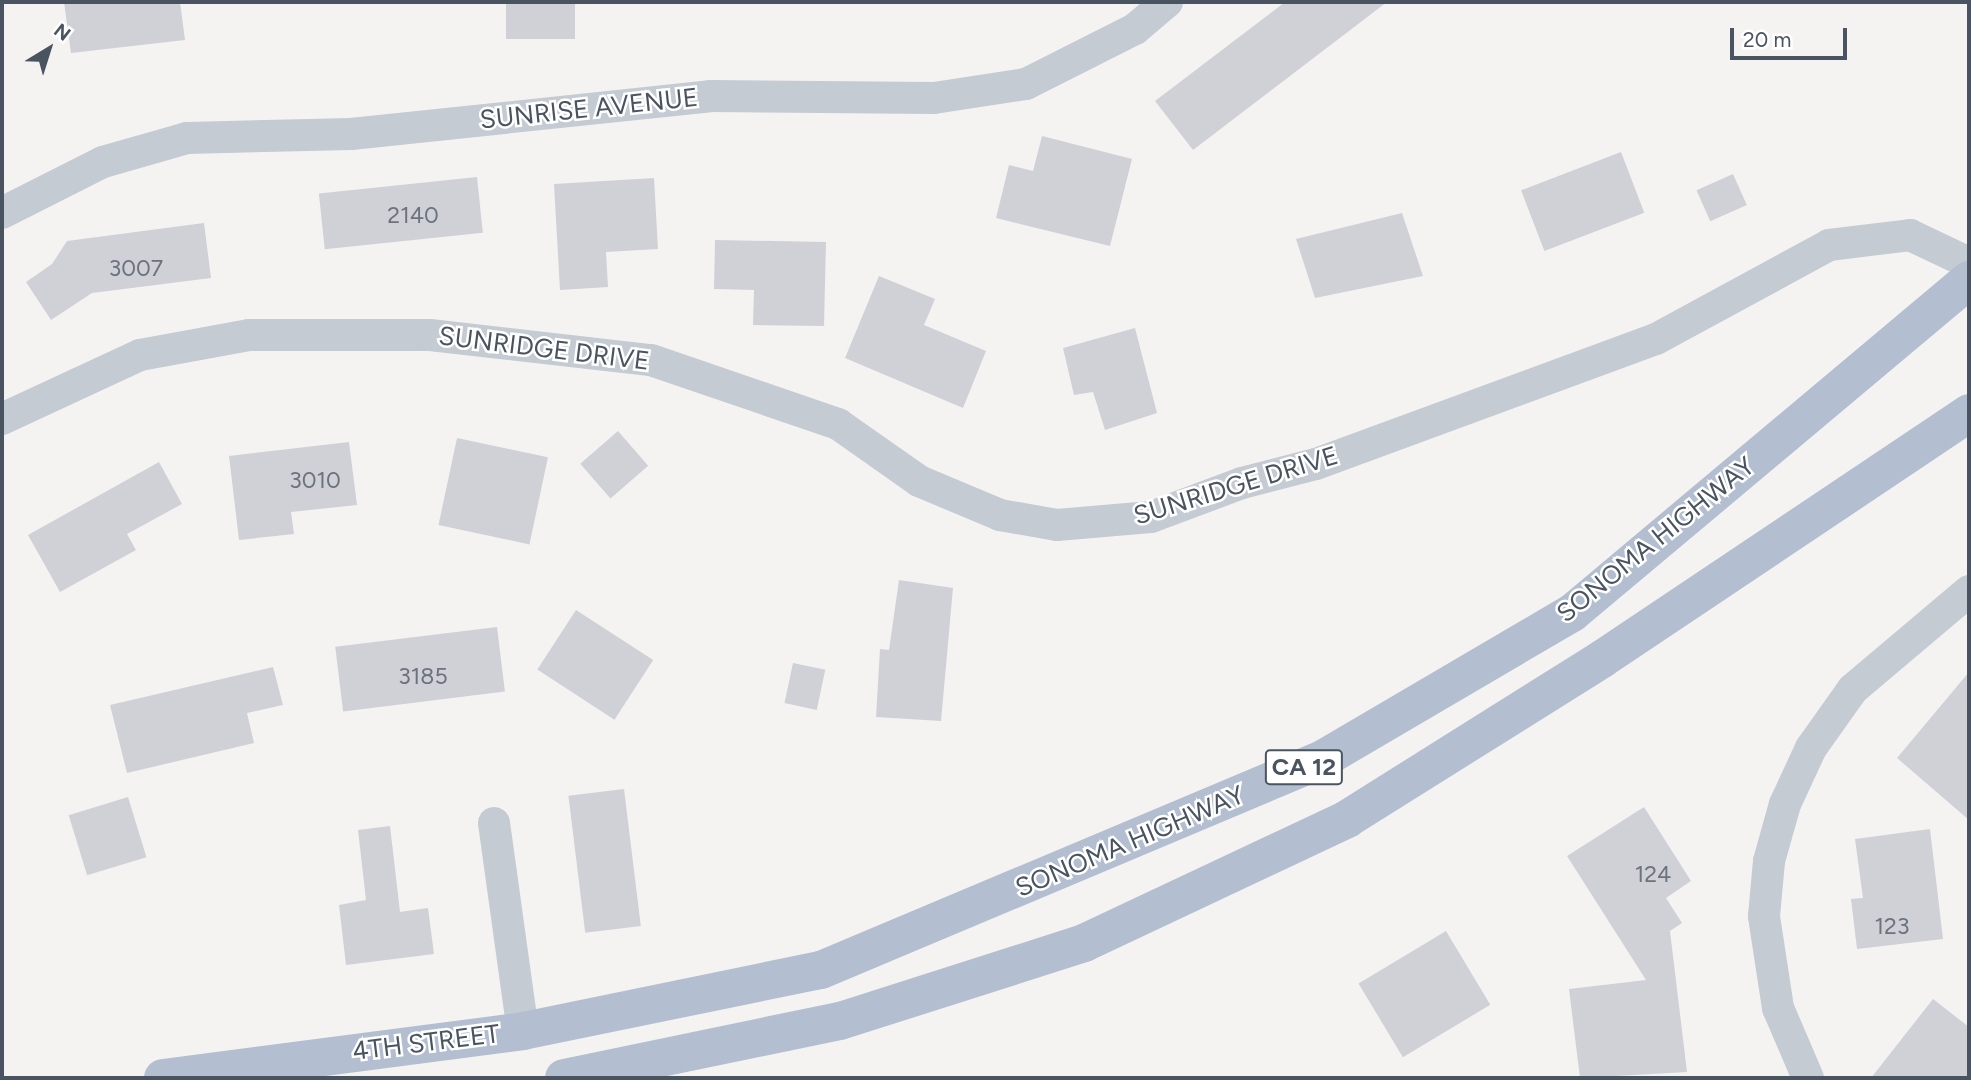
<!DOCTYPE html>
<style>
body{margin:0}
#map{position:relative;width:1971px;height:1080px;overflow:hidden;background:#f4f3f2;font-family:Figtree,sans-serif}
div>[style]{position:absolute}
.building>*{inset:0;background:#cfd1d6;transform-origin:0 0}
.street>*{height:32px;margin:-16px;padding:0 16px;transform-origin:16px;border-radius:16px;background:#c4cbd3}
.primary>*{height:38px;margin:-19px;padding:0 19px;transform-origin:19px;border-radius:19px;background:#b3bfd0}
span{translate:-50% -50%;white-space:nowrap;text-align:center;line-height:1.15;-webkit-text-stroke:5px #fff;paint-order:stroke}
.number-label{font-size:23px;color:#6b737e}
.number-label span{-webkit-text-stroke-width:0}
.shield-label span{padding:2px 5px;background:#fff;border:2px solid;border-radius:5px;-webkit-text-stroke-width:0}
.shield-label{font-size:24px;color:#4a5460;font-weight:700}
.street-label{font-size:26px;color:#4a5460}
.frame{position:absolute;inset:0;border:4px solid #4a5460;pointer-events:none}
.north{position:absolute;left:14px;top:14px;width:70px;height:70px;-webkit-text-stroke:5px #fff;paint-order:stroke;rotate:38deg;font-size:19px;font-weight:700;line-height:28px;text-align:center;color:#4a5460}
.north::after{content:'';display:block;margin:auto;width:24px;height:32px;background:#4a5460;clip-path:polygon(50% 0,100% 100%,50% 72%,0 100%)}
.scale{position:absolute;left:1730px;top:28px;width:117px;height:32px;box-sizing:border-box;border:4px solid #4a5460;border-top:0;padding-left:9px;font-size:21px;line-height:24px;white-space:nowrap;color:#4a5460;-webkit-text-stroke:5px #fff;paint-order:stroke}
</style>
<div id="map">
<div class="building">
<div style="clip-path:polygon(64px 2px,180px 2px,185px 40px,71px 53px)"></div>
<div style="left:506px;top:2px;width:69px;height:37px"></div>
<div style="clip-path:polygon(1285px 2px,1387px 2px,1193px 150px,1155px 101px)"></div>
<div style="clip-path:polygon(1042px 136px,1132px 159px,1110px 246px,996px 218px,1009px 165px,1033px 171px)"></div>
<div style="left:1621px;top:152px;width:65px;height:107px;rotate:69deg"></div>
<div style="left:1733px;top:174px;width:34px;height:40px;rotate:66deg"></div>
<div style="left:477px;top:177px;width:56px;height:159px;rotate:84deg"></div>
<div style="clip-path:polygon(654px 178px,658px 249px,606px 252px,608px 287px,560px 290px,554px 184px)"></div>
<div style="clip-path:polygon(1402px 213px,1423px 276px,1315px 298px,1296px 239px)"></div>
<div style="clip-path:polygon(204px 223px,211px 278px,92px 293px,51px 320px,26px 282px,52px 264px,67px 241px)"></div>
<div style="clip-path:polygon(715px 240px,826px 242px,824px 326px,753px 325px,754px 290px,714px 289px)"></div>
<div style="clip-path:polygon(879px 276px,935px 299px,924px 325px,986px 351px,963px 408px,845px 358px)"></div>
<div style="clip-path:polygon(1135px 328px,1157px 413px,1105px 430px,1093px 392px,1074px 395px,1063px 348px)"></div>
<div style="left:618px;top:431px;width:46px;height:50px;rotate:49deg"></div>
<div style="left:457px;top:438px;width:93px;height:89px;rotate:12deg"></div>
<div style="clip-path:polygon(349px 442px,357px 505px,291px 512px,294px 534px,239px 540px,229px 456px)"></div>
<div style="clip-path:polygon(159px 462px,182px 504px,127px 534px,136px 550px,60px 592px,28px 535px)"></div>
<div style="clip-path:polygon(899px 580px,953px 588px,941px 721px,876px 717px,880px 649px,889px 650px)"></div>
<div style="left:576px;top:610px;width:92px;height:71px;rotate:33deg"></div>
<div style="left:497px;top:627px;width:65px;height:163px;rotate:83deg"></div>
<div style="left:793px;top:663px;width:33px;height:41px;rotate:12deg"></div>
<div style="clip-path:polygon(273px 667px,283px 705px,247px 713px,254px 743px,127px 773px,110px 705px)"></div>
<div style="clip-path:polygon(1969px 672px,1969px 820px,1897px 758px)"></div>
<div style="left:624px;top:789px;width:138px;height:56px;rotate:83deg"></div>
<div style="left:128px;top:797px;width:63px;height:62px;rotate:73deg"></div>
<div style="clip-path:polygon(1644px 807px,1691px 881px,1666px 898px,1682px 923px,1670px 931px,1687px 1072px,1580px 1078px,1569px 989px,1646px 980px,1567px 856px)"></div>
<div style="clip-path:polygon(390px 826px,400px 912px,428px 908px,434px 954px,346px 965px,339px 905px,366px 900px,358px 830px)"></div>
<div style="clip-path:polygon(1930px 829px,1943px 939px,1857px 949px,1851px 899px,1863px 898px,1855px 839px)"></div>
<div style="left:1446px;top:931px;width:86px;height:102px;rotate:59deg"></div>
<div style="clip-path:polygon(1933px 999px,1969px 1027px,1969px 1078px,1871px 1078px)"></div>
</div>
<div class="street">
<div style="left:2px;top:213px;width:113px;rotate:-26.8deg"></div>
<div style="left:103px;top:162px;width:87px;rotate:-15.9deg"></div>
<div style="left:187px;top:138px;width:164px;rotate:-1.4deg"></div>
<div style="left:351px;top:134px;width:361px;rotate:-6deg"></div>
<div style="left:710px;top:96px;width:224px;rotate:0.5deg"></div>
<div style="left:934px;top:98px;width:93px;rotate:-8.7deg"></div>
<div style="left:1026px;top:84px;width:122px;rotate:-26.8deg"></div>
<div style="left:1135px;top:29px;width:42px;rotate:-40.2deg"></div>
<div style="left:2px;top:419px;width:152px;rotate:-24.9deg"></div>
<div style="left:140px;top:355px;width:111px;rotate:-10.4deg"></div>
<div style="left:249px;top:335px;width:181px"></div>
<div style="left:430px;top:335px;width:222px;rotate:6.5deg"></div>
<div style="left:651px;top:360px;width:198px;rotate:18.9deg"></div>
<div style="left:838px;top:424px;width:99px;rotate:35.1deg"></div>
<div style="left:919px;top:481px;width:88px;rotate:22.8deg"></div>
<div style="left:1000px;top:515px;width:58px;rotate:10deg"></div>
<div style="left:1057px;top:525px;width:94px;rotate:-4.9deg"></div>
<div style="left:1151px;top:517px;width:97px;rotate:-20.5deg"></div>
<div style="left:1242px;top:483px;width:76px;rotate:-14.4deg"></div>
<div style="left:1316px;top:464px;width:362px;rotate:-20.2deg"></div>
<div style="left:1656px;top:339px;width:197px;rotate:-28.5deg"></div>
<div style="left:1829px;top:245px;width:82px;rotate:-7deg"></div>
<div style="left:1910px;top:235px;width:65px;rotate:25.4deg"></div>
<div style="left:494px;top:823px;width:210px;rotate:82.1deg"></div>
<div style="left:1808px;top:1078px;width:76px;rotate:-113.2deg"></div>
<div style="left:1778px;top:1008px;width:93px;rotate:-98.7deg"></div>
<div style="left:1764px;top:916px;width:55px;rotate:-84.8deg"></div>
<div style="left:1769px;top:861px;width:59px;rotate:-74.3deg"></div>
<div style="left:1785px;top:804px;width:62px;rotate:-65.1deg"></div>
<div style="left:1811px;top:748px;width:72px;rotate:-54.6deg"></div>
<div style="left:1853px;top:689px;width:152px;rotate:-40.2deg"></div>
</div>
<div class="primary">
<div style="left:163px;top:1078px;width:363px;rotate:-7.4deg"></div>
<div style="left:523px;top:1031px;width:304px;rotate:-11.6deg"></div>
<div style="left:821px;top:970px;width:545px;rotate:-22.8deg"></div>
<div style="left:1323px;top:759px;width:289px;rotate:-30.4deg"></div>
<div style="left:1572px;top:613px;width:518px;rotate:-39.99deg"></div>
<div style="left:564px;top:1078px;width:282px;rotate:-11.7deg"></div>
<div style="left:840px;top:1021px;width:256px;rotate:-17.7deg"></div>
<div style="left:1084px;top:943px;width:291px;rotate:-25.2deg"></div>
<div style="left:1347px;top:819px;width:301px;rotate:-32.1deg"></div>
<div style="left:1602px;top:659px;width:442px;rotate:-33.8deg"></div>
</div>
<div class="number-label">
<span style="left:413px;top:215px">2140</span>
<span style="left:136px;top:268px">3007</span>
<span style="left:315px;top:480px">3010</span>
<span style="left:423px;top:676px">3185</span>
<span style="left:1653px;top:874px">124</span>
<span style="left:1892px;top:926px">123</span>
</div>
<div class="shield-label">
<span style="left:1304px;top:767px">CA 12</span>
</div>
<div class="street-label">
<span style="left:589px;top:109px;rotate:-6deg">SUNRISE AVENUE</span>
<span style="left:544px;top:349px;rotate:7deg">SUNRIDGE DRIVE</span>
<span style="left:1236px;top:486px;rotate:-17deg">SUNRIDGE DRIVE</span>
<span style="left:1656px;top:540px;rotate:-39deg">SONOMA HIGHWAY</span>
<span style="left:1130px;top:842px;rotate:-23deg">SONOMA HIGHWAY</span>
<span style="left:426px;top:1043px;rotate:-7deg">4TH STREET</span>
</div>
<div class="frame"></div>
<div class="north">N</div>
<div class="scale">20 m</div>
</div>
